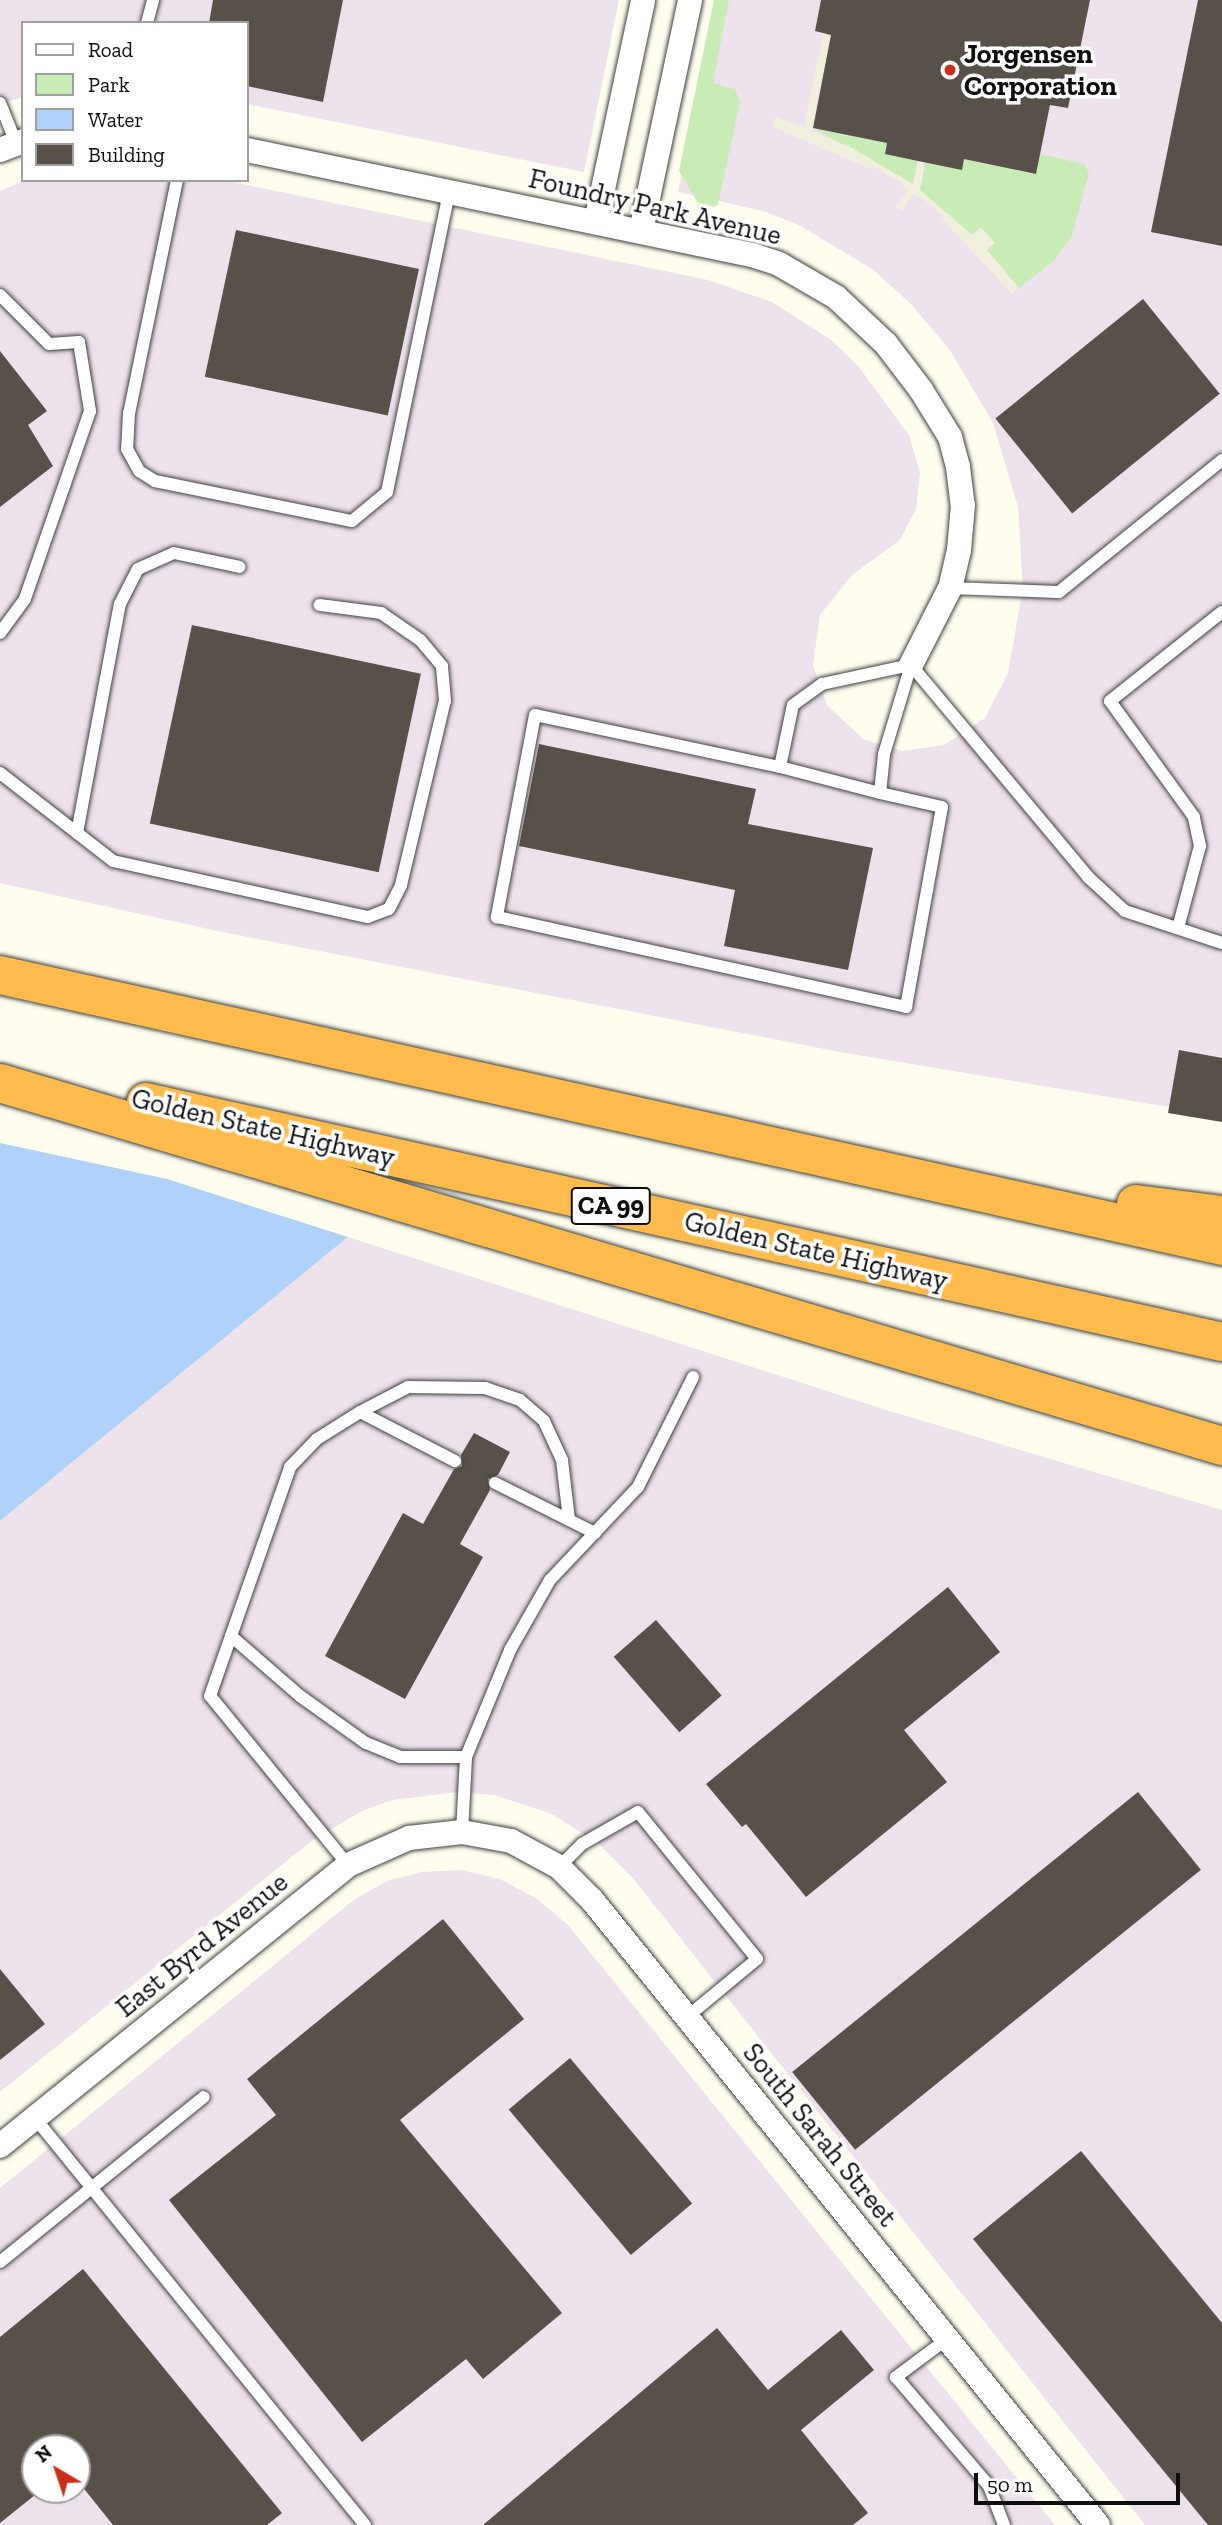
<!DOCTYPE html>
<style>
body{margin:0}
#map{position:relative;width:1222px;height:2525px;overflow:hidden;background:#fffeee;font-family:"Zilla Slab",serif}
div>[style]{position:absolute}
.industrial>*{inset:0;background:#ede1ec}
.green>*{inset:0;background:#c8edb4}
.plaza>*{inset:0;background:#f0eedc}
.water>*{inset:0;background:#aed2fb}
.building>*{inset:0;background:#575149;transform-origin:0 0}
.roads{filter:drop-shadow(0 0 2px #414141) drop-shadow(0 0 2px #414141)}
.lane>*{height:12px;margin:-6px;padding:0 6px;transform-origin:6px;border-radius:6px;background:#fff}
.street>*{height:24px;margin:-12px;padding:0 12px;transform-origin:12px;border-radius:12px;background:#fff}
.highway>*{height:38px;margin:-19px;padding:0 19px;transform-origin:19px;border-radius:19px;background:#ffbb4c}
.dots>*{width:19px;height:19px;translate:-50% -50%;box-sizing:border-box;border:4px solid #fff;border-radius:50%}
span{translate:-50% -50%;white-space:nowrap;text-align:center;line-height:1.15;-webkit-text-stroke:7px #fff;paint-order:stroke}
.shield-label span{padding:2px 5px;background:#fff;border:2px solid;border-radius:5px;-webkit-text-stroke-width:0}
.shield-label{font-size:26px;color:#0e0e0e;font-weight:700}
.poi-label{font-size:28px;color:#0e0e0e;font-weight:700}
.left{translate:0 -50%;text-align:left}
.street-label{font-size:28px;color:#0e0e0e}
.legend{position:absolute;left:21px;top:21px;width:228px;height:161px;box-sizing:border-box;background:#fff;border:2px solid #9f9f9f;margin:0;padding:9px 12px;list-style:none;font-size:21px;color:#0e0e0e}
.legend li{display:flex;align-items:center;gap:14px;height:35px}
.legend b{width:35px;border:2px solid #9f9f9f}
.north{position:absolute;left:21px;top:2434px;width:70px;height:70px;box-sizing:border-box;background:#fff;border:2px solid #9f9f9f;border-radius:50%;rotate:321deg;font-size:19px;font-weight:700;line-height:28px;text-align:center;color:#0e0e0e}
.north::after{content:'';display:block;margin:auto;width:24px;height:32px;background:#c92e1a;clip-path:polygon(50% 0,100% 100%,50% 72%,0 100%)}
.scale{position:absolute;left:974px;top:2473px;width:206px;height:32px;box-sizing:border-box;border:4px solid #0e0e0e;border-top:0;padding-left:9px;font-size:21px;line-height:24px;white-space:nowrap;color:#0e0e0e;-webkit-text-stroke:5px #fff;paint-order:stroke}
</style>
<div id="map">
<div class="industrial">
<div style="clip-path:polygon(0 0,619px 0,584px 172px,247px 104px,247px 23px,23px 23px,23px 97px,0 104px)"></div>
<div style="clip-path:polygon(717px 0,1222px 0,1222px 1116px,840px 1052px,222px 932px,0 883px,0 191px,25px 180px,223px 180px,708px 280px,772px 302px,830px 339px,858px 366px,909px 435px,920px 473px,916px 509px,900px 540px,852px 575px,820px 615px,813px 665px,827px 705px,863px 739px,902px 751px,944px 745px,985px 718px,1008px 673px,1023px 588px,1018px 507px,993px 423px,950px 350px,910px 303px,872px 269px,799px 225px,763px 211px,678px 192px)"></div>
<div style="clip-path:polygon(348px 1237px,883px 1409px,1222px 1510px,1222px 2525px,1145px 2525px,632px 1877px,598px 1843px,550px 1813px,494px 1795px,458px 1792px,392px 1800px,362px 1811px,314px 1839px,0 2092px,0 1521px)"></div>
<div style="clip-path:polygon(evenodd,461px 1870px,500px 1879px,537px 1899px,568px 1925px,1055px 2525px,0 2525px,0 2188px,355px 1899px,387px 1881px,422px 1872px,461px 1870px,35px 2448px,77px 2448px,77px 2490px,35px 2490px,35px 2448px)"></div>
</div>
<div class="green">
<div style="clip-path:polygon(714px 0,729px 0,713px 83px,735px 89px,740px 102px,718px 205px,714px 207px,698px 203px,679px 171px)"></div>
<div style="clip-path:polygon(813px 128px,887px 143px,885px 154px,918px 161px,913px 184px)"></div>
<div style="clip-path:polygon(1040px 154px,1084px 164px,1089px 173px,1072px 236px,1054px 261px,1019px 288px,986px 250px,981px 227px,972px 235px,920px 190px,925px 162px,962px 169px,964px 159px,1035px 174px)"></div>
</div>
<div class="plaza">
<div style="clip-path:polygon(823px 33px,832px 35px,812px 131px,852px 148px,913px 184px,918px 161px,925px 162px,920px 190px,972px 235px,981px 227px,995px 243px,987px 250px,1019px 288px,1012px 294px,942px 219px,944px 216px,922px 198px,912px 195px,902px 212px,896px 206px,907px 191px,902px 184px,873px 166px,871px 169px,773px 127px,775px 117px,804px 126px)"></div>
</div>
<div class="water">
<div style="clip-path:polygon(0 1143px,167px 1179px,348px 1237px,0 1521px)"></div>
</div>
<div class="building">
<div style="clip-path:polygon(213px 0,343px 0,323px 102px,247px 86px,247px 23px,209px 23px)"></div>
<div style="clip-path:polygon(821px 0,1090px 0,1068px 108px,1050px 105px,1036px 174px,964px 159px,962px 170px,918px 161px,885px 154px,887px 143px,813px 128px,831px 35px,815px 31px)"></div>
<div style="clip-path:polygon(1198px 0,1222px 0,1222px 246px,1151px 232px)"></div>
<div style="left:236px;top:230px;width:187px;height:150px;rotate:12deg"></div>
<div style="left:1143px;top:299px;width:122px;height:190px;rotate:51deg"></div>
<div style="clip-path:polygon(0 351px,47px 411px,28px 425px,53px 466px,0 507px)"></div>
<div style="left:192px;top:625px;width:234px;height:203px;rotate:12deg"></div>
<div style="clip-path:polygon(539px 744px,756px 789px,748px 824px,873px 848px,848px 970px,724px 946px,735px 890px,519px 846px)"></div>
<div style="clip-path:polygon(1179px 1050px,1222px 1058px,1222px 1122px,1168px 1113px)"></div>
<div style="clip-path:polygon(474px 1433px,510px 1452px,498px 1475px,488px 1479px,490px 1490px,460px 1544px,483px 1557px,405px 1699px,325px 1656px,403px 1513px,423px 1524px,454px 1469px,462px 1466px,461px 1455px)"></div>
<div style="clip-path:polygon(948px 1587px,1000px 1652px,904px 1730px,947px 1782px,806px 1897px,746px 1824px,742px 1827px,706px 1784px)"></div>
<div style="left:656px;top:1620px;width:100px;height:56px;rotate:49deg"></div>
<div style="left:1138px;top:1792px;width:100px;height:445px;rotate:51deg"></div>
<div style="clip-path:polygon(443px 1919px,524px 2019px,400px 2120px,562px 2313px,483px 2379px,466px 2359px,362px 2442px,169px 2200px,276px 2115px,247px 2079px)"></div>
<div style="clip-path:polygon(0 1969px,45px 2024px,0 2060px)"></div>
<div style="left:570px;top:2058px;width:190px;height:80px;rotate:50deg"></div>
<div style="clip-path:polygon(1081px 2151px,1222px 2323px,1222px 2525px,1208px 2525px,973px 2239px)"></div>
<div style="clip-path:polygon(83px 2269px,282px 2513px,267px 2525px,113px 2525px,77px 2480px,77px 2448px,35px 2448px,35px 2495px,0 2523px,0 2337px)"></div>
<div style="clip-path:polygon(717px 2328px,768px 2390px,841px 2330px,874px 2370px,801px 2430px,868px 2513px,853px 2525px,483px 2525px)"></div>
</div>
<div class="roads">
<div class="lane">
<div style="left:147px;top:23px;width:24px;rotate:-75deg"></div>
<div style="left:0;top:103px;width:43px;rotate:68.2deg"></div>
<div style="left:177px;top:180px;width:238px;rotate:101.6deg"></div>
<div style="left:129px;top:413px;width:36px;rotate:93deg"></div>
<div style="left:127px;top:449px;width:25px;rotate:61deg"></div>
<div style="left:139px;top:471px;width:19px;rotate:32deg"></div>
<div style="left:155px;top:481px;width:201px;rotate:11.5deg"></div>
<div style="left:352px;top:521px;width:45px;rotate:-39.6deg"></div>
<div style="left:387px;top:492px;width:306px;rotate:-78.3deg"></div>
<div style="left:0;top:295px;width:69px;rotate:45deg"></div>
<div style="left:49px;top:344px;width:30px;rotate:-4deg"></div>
<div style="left:79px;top:342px;width:70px;rotate:80.9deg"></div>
<div style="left:90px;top:411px;width:199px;rotate:109.1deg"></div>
<div style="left:25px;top:599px;width:42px;rotate:126.3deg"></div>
<div style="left:950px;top:588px;width:109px;rotate:2.1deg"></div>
<div style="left:1059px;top:592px;width:210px;rotate:-39deg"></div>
<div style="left:911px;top:665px;width:276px;rotate:50.1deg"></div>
<div style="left:1088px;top:877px;width:50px;rotate:42.6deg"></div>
<div style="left:1125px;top:911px;width:102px;rotate:18.3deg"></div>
<div style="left:780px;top:767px;width:63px;rotate:-78.2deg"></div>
<div style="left:793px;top:705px;width:36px;rotate:-36deg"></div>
<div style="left:822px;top:684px;width:91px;rotate:-12.1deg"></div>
<div style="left:0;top:773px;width:143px;rotate:37.9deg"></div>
<div style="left:113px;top:861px;width:261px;rotate:12.4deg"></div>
<div style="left:368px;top:917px;width:22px;rotate:-21deg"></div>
<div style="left:389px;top:909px;width:27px;rotate:-63deg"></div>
<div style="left:401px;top:885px;width:189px;rotate:-76.6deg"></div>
<div style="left:445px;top:701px;width:35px;rotate:-95deg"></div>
<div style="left:442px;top:666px;width:34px;rotate:-130deg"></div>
<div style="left:420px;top:640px;width:47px;rotate:-145.3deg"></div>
<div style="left:381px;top:613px;width:62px;rotate:-172.5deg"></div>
<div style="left:880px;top:793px;width:103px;rotate:-165.4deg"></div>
<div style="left:780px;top:767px;width:250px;rotate:-168deg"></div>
<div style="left:535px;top:715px;width:206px;rotate:100.7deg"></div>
<div style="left:497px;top:917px;width:419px;rotate:12.4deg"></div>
<div style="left:906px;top:1007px;width:203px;rotate:-79.8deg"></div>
<div style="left:942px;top:807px;width:64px;rotate:-167.3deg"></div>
<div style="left:880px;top:793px;width:39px;rotate:-84deg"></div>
<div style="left:884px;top:754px;width:93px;rotate:-73.1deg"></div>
<div style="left:77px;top:833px;width:233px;rotate:-79.4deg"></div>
<div style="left:120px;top:604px;width:39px;rotate:-63deg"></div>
<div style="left:138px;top:569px;width:39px;rotate:-24deg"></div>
<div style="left:174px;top:553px;width:67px;rotate:12deg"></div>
<div style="left:1178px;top:928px;width:85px;rotate:-75deg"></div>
<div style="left:1200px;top:846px;width:30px;rotate:-102deg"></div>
<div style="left:1194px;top:817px;width:143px;rotate:-125.9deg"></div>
<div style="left:1110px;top:701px;width:143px;rotate:-38.5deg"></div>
<div style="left:360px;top:1412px;width:54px;rotate:-27.5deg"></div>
<div style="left:408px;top:1387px;width:77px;rotate:0.7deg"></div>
<div style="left:485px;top:1388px;width:37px;rotate:19deg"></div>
<div style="left:520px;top:1400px;width:32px;rotate:41deg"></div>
<div style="left:544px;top:1421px;width:43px;rotate:65.2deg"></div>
<div style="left:562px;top:1460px;width:60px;rotate:83.3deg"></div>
<div style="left:495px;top:1483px;width:112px;rotate:26.6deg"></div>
<div style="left:231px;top:1636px;width:91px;rotate:41deg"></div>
<div style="left:300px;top:1696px;width:81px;rotate:35.5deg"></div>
<div style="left:366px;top:1743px;width:37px;rotate:22deg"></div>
<div style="left:400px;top:1757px;width:66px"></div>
<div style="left:462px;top:1832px;width:75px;rotate:-86.9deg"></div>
<div style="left:466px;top:1757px;width:116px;rotate:-67.6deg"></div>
<div style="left:510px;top:1650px;width:81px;rotate:-60.3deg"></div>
<div style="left:550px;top:1580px;width:128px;rotate:-46.6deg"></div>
<div style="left:638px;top:1487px;width:123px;rotate:-63.4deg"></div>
<div style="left:348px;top:1865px;width:218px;rotate:-129.2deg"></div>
<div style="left:210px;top:1696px;width:243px;rotate:-70.7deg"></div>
<div style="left:290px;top:1467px;width:39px;rotate:-46deg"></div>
<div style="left:317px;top:1439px;width:51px;rotate:-32.1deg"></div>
<div style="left:360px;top:1412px;width:107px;rotate:27.3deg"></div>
<div style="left:559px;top:1867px;width:33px;rotate:-45deg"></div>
<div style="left:582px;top:1844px;width:64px;rotate:-29.7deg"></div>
<div style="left:638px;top:1812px;width:189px;rotate:51deg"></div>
<div style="left:757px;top:1959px;width:91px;rotate:140.4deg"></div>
<div style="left:35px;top:2118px;width:524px;rotate:50.96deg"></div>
<div style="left:0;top:2262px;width:262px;rotate:-39deg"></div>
<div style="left:947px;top:2339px;width:64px;rotate:143.3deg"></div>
<div style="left:896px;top:2377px;width:143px;rotate:49.5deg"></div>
<div style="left:989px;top:2486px;width:42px;rotate:69deg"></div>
</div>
<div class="street">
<div style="left:0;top:150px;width:25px;rotate:-21deg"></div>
<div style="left:247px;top:150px;width:516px;rotate:11.75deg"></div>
<div style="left:752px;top:255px;width:28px;rotate:18deg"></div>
<div style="left:779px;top:264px;width:66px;rotate:30.1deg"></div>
<div style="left:836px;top:297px;width:69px;rotate:43.2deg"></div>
<div style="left:886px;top:344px;width:58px;rotate:52.7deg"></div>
<div style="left:921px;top:390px;width:55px;rotate:58.3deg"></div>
<div style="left:950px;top:437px;width:31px;rotate:75deg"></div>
<div style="left:958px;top:467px;width:38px;rotate:83deg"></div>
<div style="left:963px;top:505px;width:45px;rotate:95.1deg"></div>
<div style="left:959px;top:550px;width:39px;rotate:103deg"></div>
<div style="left:950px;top:588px;width:86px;rotate:116.9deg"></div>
<div style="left:596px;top:222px;width:227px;rotate:-78deg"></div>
<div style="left:641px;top:231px;width:236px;rotate:-78deg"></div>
<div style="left:0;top:2146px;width:447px;rotate:-38.9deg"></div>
<div style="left:348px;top:1865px;width:67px;rotate:-23.9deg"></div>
<div style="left:409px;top:1838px;width:53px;rotate:-6.5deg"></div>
<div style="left:462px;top:1832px;width:50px;rotate:10.4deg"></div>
<div style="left:511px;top:1841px;width:55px;rotate:28.4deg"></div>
<div style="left:559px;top:1867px;width:47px;rotate:45deg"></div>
<div style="left:592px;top:1900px;width:804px;rotate:51.01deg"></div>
</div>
<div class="highway">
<div style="left:0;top:975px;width:1252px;rotate:12.5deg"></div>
<div style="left:0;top:1083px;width:1275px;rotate:16.54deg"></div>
<div style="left:146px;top:1102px;width:1102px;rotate:12.57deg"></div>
<div style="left:1136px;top:1204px;width:87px;rotate:7.3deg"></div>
</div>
</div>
<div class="dots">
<div style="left:950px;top:70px;background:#c92e1a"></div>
</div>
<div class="shield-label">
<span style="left:611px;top:1206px">CA 99</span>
</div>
<div class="poi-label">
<span class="left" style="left:964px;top:70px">Jorgensen<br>Corporation</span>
</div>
<div class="street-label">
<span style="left:655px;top:207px;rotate:13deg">Foundry Park Avenue</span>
<span style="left:263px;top:1128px;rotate:13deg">Golden State Highway</span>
<span style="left:816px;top:1251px;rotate:13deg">Golden State Highway</span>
<span style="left:202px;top:1945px;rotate:-39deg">East Byrd Avenue</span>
<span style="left:820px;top:2135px;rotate:51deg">South Sarah Street</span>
</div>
<ul class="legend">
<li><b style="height:9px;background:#fff"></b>Road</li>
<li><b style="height:19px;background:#c8edb4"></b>Park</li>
<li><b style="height:19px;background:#aed2fb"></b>Water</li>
<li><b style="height:19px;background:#575149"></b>Building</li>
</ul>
<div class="north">N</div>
<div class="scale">50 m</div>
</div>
